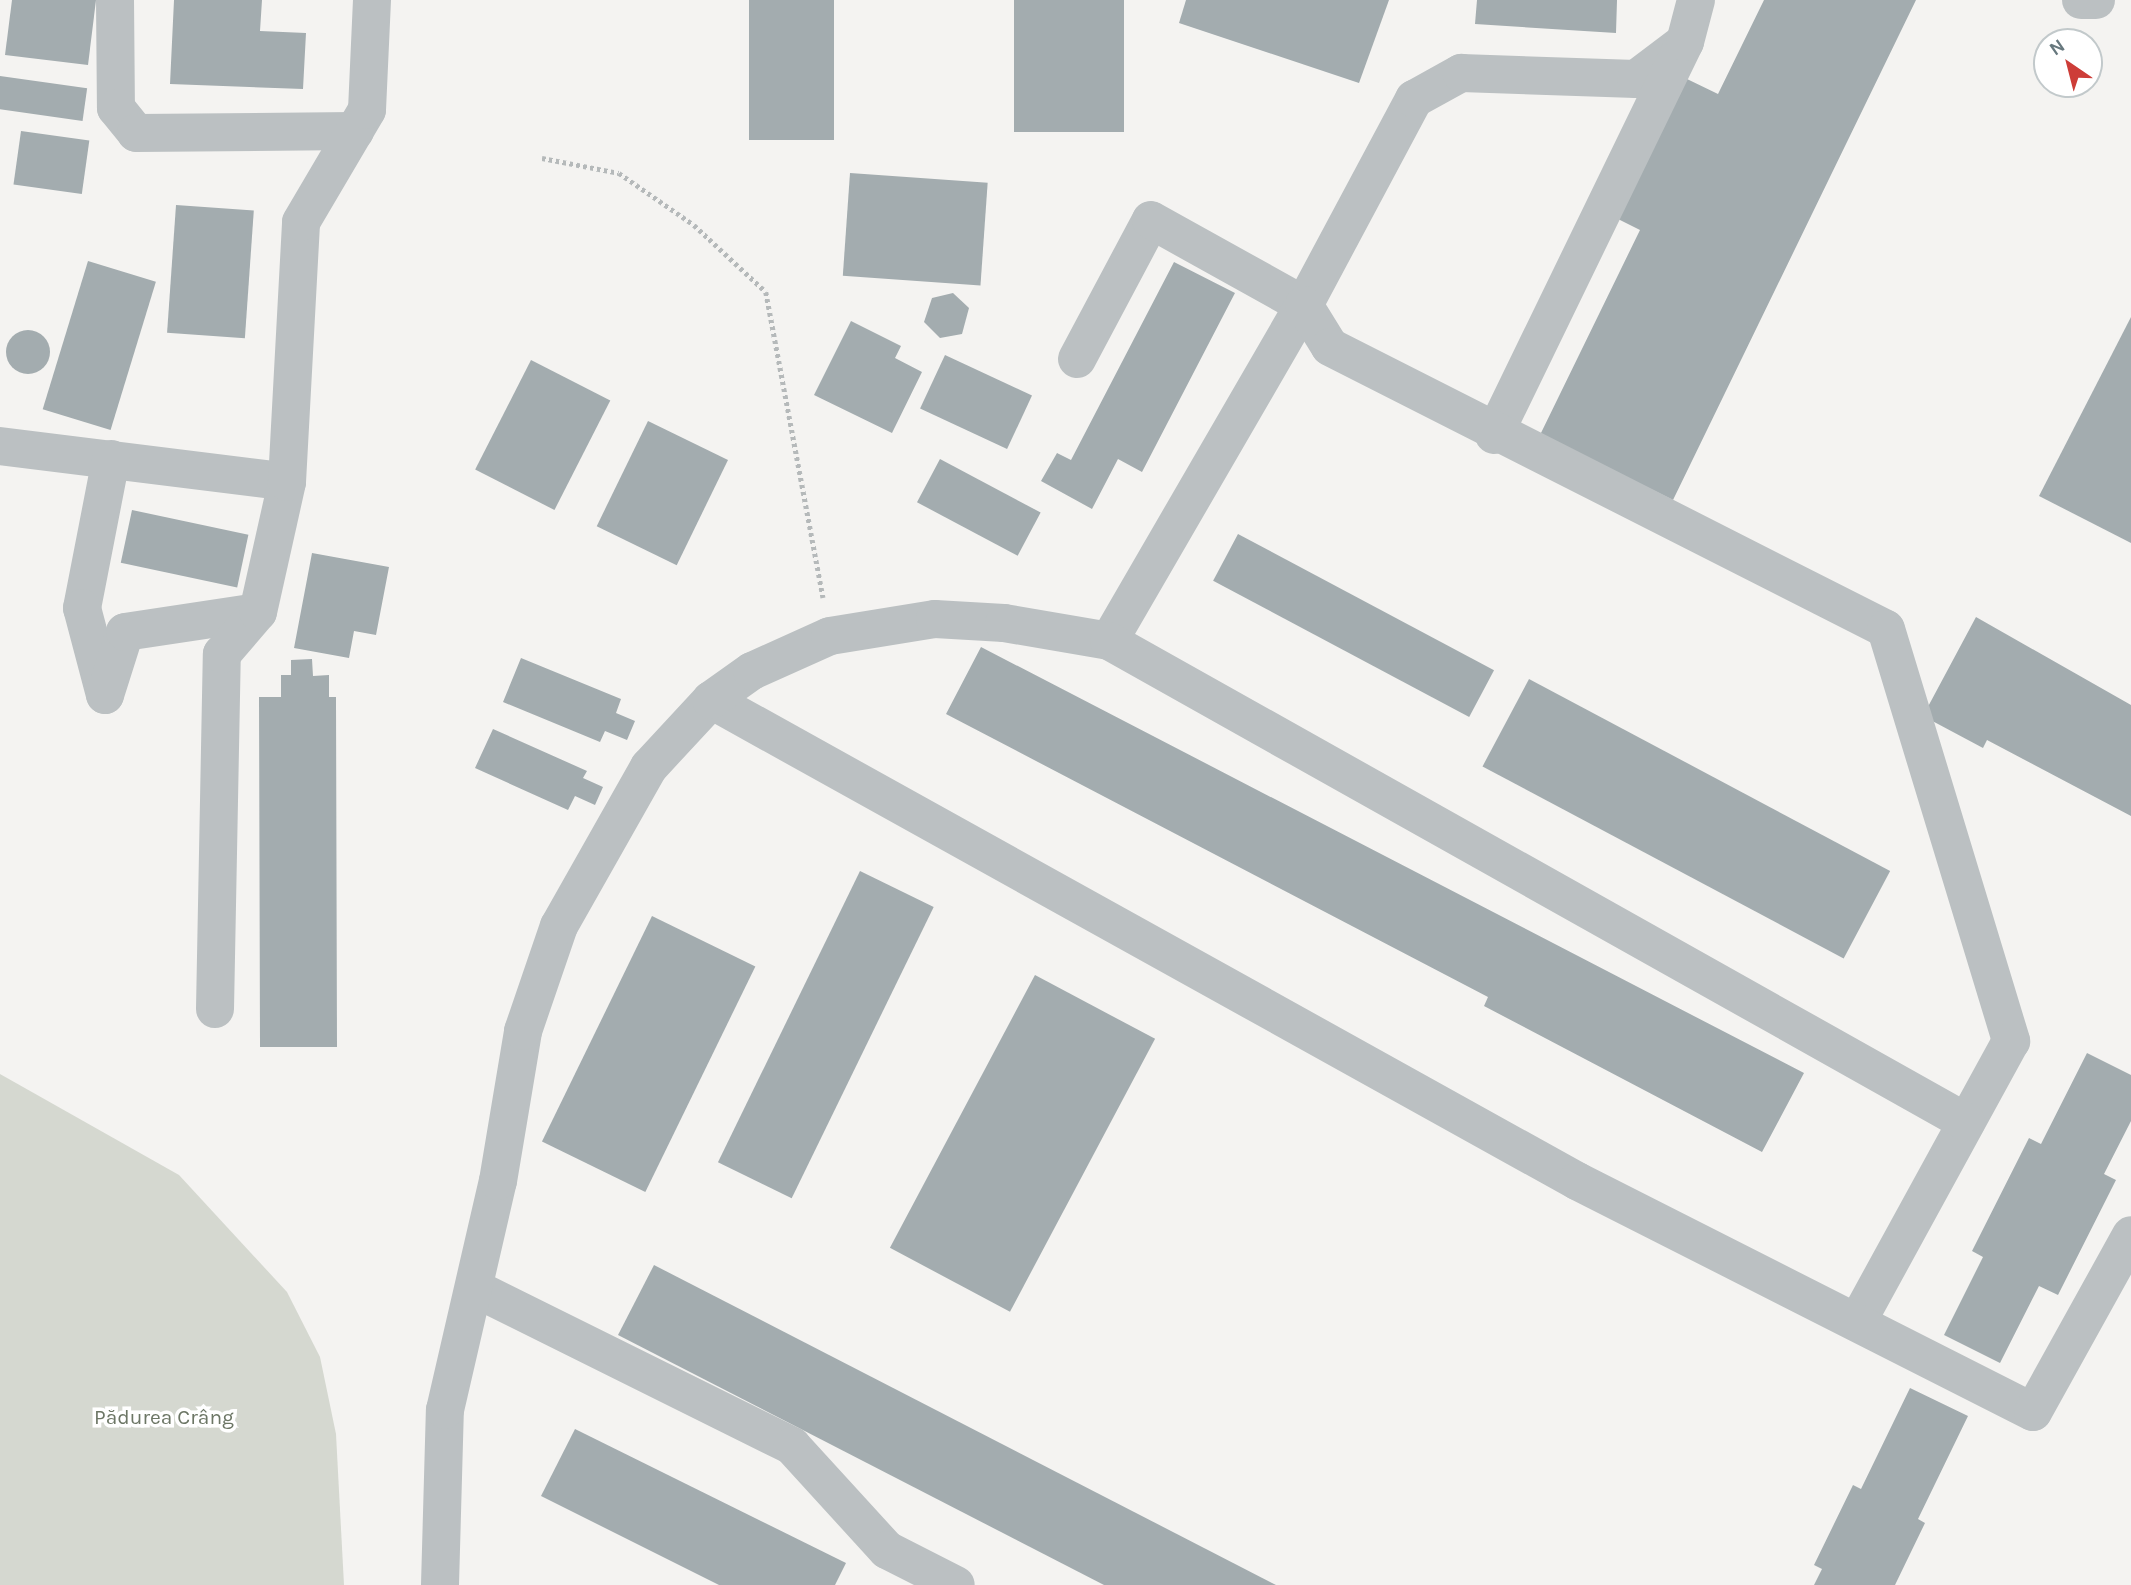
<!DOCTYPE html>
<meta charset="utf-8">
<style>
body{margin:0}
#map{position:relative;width:2131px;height:1585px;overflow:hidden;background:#f4f3f1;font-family:Karla,sans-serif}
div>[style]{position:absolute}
.green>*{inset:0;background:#d5d8d0}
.building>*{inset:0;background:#a3acaf;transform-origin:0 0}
.round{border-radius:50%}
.path>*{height:4.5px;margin-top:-2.25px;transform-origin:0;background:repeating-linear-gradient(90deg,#b5b9ba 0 3.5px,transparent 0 7px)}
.minor>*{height:38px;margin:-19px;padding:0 19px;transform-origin:19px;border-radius:19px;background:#bbc0c2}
span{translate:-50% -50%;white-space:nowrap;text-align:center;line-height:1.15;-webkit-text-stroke:7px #fff;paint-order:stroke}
.park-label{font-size:21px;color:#6c7665}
.north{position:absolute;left:2033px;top:28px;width:70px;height:70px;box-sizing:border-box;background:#fff;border:2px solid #c2c9cb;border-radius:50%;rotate:325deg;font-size:19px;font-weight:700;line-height:28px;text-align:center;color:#67787e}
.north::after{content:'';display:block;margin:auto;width:24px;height:32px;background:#cd3d38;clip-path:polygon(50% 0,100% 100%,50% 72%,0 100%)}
</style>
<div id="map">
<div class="green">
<div style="clip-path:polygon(0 1074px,179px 1175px,287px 1292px,320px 1357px,336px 1434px,344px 1585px,0 1585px)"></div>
</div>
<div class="building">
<div style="clip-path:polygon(12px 0,96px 0,88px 65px,5px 55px)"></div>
<div style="clip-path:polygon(174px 0,262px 0,260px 31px,306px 33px,303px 89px,170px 84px)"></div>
<div style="left:749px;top:0;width:85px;height:140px"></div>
<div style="left:1014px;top:0;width:110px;height:132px"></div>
<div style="clip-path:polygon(1186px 0,1389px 0,1359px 83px,1179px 23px)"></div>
<div style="clip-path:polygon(1477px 0,1617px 0,1616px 33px,1475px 24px)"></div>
<div style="clip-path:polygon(1764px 0,1916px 0,1673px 500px,1540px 435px,1640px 230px,1616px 218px,1687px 79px,1718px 94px)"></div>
<div style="left:0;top:76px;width:88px;height:33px;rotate:8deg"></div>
<div style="left:21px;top:131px;width:69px;height:54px;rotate:8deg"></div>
<div style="left:850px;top:173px;width:138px;height:103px;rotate:4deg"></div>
<div style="left:176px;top:205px;width:78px;height:128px;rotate:4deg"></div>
<div style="left:88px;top:261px;width:71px;height:155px;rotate:17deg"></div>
<div style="clip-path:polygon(1174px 262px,1235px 293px,1142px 472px,1118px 459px,1092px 509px,1041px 481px,1057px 453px,1071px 460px)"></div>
<div style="clip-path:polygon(953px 293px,969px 308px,962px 334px,940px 338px,924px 322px,932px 298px)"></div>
<div style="clip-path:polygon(2131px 317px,2131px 543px,2039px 496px)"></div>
<div style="clip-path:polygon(851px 321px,901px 346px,895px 358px,922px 372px,892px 433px,814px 395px)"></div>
<div class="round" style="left:6px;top:330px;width:44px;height:44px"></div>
<div style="left:945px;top:355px;width:96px;height:59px;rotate:25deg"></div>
<div style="left:531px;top:360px;width:89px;height:123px;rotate:27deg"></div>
<div style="left:648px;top:421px;width:89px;height:117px;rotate:26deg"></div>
<div style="left:940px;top:459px;width:114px;height:49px;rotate:28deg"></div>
<div style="left:132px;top:510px;width:119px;height:54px;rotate:12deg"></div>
<div style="left:1238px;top:534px;width:290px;height:53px;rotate:28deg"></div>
<div style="clip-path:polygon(312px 553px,389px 567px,376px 635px,354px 631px,349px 658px,294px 648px)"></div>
<div style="clip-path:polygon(1976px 617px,2131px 705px,2131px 816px,1987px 740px,1983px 748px,1923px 716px)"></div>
<div style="clip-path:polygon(981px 647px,1804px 1073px,1762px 1152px,1484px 1006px,1488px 997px,946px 714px)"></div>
<div style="clip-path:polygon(521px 658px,621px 699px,616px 713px,635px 721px,627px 740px,605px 731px,600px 742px,503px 702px)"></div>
<div style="clip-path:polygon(312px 659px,313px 676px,329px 675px,329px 697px,336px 697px,337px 1047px,260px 1047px,259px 697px,281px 697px,281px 675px,291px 675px,291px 660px)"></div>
<div style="left:1529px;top:679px;width:409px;height:99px;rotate:28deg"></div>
<div style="clip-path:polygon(493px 729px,587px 771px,583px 778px,603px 787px,595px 805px,575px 796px,568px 810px,475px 768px)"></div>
<div style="left:860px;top:871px;width:82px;height:324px;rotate:26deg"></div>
<div style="left:652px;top:916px;width:115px;height:251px;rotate:26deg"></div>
<div style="left:1035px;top:975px;width:136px;height:309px;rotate:28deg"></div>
<div style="clip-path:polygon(2087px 1053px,2131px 1075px,2131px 1121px,2104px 1174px,2116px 1180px,2058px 1295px,2039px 1286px,2000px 1363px,1944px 1335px,1983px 1257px,1972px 1251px,2029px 1138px,2041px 1144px)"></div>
<div style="clip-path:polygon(654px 1265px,1276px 1585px,1104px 1585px,618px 1335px)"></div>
<div style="clip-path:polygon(1910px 1388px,1968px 1416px,1918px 1519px,1925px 1523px,1895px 1585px,1814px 1585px,1822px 1569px,1814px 1565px,1853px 1485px,1861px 1489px)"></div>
<div style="clip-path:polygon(575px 1429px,846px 1563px,835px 1585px,719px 1585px,541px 1496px)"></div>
</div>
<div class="path">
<div style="left:542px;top:158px;width:78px;rotate:11deg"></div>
<div style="left:619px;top:173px;width:91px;rotate:34.7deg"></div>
<div style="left:694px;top:225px;width:98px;rotate:42.9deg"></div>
<div style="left:766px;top:292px;width:311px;rotate:79.4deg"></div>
</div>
<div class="minor">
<div style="left:115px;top:0;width:108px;rotate:89.5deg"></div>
<div style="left:116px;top:108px;width:32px;rotate:51deg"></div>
<div style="left:136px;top:133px;width:219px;rotate:-0.5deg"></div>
<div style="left:2081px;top:0;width:15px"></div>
<div style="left:1077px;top:359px;width:157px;rotate:-62deg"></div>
<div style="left:1151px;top:220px;width:175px;rotate:29.1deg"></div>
<div style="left:1304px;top:305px;width:234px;rotate:-61.9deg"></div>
<div style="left:1414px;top:99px;width:54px;rotate:-29deg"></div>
<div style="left:1461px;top:73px;width:175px;rotate:2deg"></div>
<div style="left:1636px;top:79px;width:61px;rotate:-37.1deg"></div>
<div style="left:1494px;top:435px;width:437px;rotate:-64.1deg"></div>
<div style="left:1685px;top:42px;width:43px;rotate:-75.3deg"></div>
<div style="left:0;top:446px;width:289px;rotate:7.1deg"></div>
<div style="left:111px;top:459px;width:152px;rotate:101deg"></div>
<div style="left:82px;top:608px;width:90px;rotate:75.2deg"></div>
<div style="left:105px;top:695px;width:66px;rotate:-72.4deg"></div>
<div style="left:125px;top:632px;width:134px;rotate:-8.6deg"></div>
<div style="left:1109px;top:641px;width:388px;rotate:-59.9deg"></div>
<div style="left:1304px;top:305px;width:49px;rotate:58.2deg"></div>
<div style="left:1330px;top:347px;width:623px;rotate:26.89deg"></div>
<div style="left:1886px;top:629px;width:431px;rotate:73.1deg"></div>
<div style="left:2011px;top:1041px;width:319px;rotate:118.7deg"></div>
<div style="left:711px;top:700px;width:991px;rotate:29.05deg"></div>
<div style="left:1577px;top:1181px;width:511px;rotate:26.87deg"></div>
<div style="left:2033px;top:1412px;width:202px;rotate:-61deg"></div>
<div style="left:215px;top:1009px;width:355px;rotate:-88.9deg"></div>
<div style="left:222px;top:654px;width:55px;rotate:-49.4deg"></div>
<div style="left:258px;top:612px;width:133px;rotate:-77.4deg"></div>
<div style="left:287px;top:482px;width:260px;rotate:-86.9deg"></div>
<div style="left:301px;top:222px;width:130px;rotate:-59.5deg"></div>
<div style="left:367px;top:110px;width:110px;rotate:-87.4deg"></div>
<div style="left:474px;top:1288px;width:355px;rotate:26.4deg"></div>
<div style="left:792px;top:1446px;width:141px;rotate:47.6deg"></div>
<div style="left:887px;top:1550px;width:77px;rotate:26.9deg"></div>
<div style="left:440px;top:1585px;width:175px;rotate:-88.4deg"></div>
<div style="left:445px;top:1410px;width:235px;rotate:-77deg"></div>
<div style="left:498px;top:1181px;width:152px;rotate:-80.5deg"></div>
<div style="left:523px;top:1031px;width:111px;rotate:-71.1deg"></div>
<div style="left:559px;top:926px;width:183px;rotate:-60.5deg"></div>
<div style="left:649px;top:767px;width:91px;rotate:-47.2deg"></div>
<div style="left:711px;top:700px;width:50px;rotate:-35.3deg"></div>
<div style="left:752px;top:671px;width:85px;rotate:-24.2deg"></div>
<div style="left:830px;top:636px;width:106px;rotate:-9.2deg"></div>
<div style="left:935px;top:619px;width:69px;rotate:3.3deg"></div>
<div style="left:1004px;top:623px;width:107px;rotate:9.7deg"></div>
<div style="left:1109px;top:641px;width:983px;rotate:29.3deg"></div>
</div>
<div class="park-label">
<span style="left:164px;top:1417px">Pădurea Crâng</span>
</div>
<div class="north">N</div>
</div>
